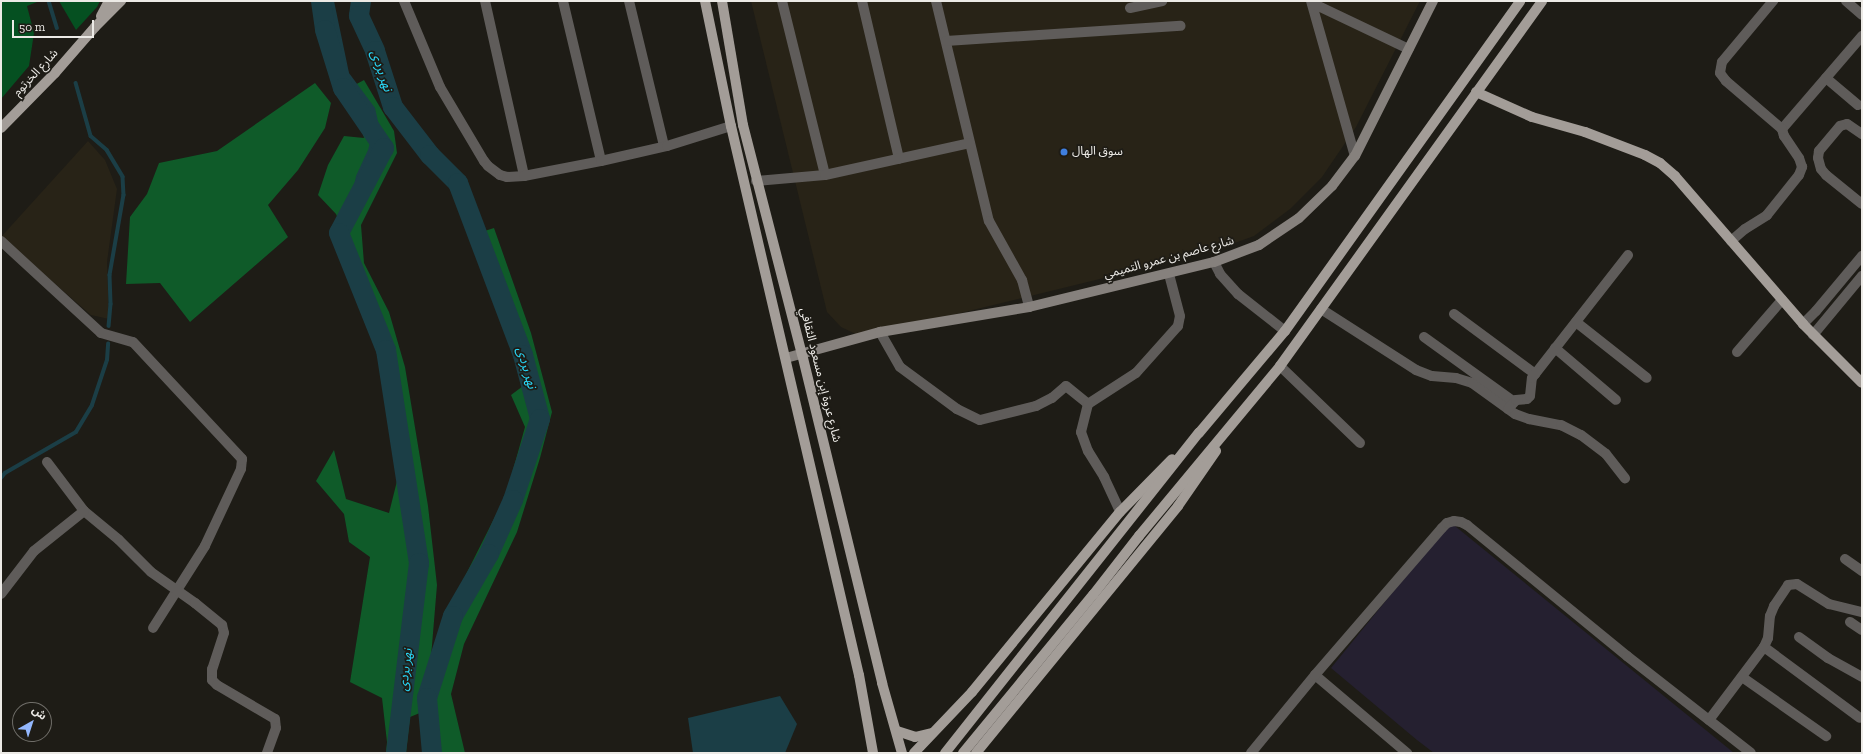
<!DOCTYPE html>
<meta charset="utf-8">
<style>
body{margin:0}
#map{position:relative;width:1863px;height:754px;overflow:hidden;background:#1e1c16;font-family:"Zilla Slab","Noto Sans Arabic",serif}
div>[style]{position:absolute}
.built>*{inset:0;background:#282317}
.industrial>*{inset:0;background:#252030}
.green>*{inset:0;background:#055021}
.forest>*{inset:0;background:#0f5b29}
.water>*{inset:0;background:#1b3e46}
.stream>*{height:3.5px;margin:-1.75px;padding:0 1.75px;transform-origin:1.75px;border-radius:1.75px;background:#1b3e46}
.river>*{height:20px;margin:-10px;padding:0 10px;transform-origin:10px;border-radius:10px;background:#1b3e46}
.minor>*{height:10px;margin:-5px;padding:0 5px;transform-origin:5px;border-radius:5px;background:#5f5c5a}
.tertiary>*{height:10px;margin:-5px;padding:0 5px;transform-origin:5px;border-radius:5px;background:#5f5c5a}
.secondary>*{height:10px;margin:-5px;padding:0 5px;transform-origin:5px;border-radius:5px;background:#86817d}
.primary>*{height:10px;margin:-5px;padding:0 5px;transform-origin:5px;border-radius:5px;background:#a39d98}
.dots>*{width:11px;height:11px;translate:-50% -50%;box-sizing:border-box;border:2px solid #1e1c16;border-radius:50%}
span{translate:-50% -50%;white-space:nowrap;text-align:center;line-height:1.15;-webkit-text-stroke:3.5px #1e1c16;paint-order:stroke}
.street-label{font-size:12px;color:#eceae6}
.poi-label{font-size:12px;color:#eceae6}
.left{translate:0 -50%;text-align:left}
.water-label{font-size:13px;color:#29d9fa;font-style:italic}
.frame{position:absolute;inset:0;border:2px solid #eceae6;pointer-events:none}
.north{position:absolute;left:12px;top:702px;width:40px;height:40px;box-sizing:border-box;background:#1e1c16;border:1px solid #706e69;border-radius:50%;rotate:39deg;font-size:11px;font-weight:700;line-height:16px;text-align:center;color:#eceae6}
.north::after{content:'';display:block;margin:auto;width:14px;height:18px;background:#93b7fd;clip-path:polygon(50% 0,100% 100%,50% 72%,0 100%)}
.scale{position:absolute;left:12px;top:20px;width:82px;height:18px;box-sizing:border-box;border:2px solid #eceae6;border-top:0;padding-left:5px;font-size:12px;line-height:14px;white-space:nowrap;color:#eceae6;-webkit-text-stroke:3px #1e1c16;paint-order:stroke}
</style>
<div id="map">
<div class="built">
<div style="clip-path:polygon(751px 1px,1420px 1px,1356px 127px,1322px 177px,1290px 209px,1254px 236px,1210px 252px,862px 337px,841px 327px,827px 312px)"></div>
<div style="clip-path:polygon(88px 141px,105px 160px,117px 189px,107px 262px,109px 319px,91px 315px,1px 237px)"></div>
</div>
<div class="industrial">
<div style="clip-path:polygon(1450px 522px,1734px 753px,1434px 753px,1417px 740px,1331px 668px)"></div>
</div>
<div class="green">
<div style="clip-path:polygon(1px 1px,37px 2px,27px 6px,34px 33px,29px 66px,1px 99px)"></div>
<div style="clip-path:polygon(59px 1px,100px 1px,97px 7px,76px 30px)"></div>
</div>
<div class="forest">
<div style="clip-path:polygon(364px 80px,394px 131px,397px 153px,361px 225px,364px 263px,389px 312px,405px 367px,428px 506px,437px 585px,431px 657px,447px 612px,506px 495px,525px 427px,511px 395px,523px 386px,515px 352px,469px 236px,494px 228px,531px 333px,552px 412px,540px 458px,517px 532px,464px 644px,451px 694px,465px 753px,440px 753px,432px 708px,410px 717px,406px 753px,386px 753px,387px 742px,382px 698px,350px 682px,370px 557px,349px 542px,344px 514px,316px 481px,334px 450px,346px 499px,389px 513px,399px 473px,390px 430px,383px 364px,362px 313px,347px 242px,336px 214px,318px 195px,328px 165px,344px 136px,364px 138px,351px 87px)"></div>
<div style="clip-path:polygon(315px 83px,331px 103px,325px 128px,298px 170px,268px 205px,288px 237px,190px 322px,160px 283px,126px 284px,130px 217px,147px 194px,159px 163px,217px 151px)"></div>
</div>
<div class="water">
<div style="clip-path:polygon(319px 1px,334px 1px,349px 73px,375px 108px,384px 148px,348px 216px,356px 176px,368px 150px,373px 132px,343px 88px,325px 30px)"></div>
<div style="clip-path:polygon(780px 696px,797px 724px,785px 753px,693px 753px,688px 718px)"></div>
</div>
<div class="stream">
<div style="left:49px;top:1px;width:28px;rotate:73deg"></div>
<div style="left:76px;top:83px;width:55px;rotate:74.2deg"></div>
<div style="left:91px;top:136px;width:21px;rotate:41deg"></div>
<div style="left:107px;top:150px;width:31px;rotate:59deg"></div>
<div style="left:123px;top:177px;width:18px;rotate:87deg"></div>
<div style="left:124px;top:195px;width:81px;rotate:99.9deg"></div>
<div style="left:110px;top:275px;width:29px;rotate:88deg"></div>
<div style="left:111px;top:304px;width:22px;rotate:95deg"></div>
<div style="left:1px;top:478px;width:6px;rotate:-51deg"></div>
<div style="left:5px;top:473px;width:82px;rotate:-30deg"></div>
<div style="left:76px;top:432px;width:31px;rotate:-59deg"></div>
<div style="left:92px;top:405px;width:47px;rotate:-71.6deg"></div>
<div style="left:107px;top:360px;width:16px;rotate:-86deg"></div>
</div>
<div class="river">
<div style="left:321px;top:1px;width:29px;rotate:82deg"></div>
<div style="left:325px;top:30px;width:61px;rotate:72.8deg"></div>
<div style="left:343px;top:88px;width:73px;rotate:55.7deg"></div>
<div style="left:384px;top:148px;width:96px;rotate:117.9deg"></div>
<div style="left:339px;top:233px;width:126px;rotate:68.1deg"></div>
<div style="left:386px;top:350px;width:216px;rotate:81.2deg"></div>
<div style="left:419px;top:563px;width:191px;rotate:96.9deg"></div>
<div style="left:361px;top:1px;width:15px;rotate:98deg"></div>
<div style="left:359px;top:16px;width:38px;rotate:65deg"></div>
<div style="left:375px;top:51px;width:59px;rotate:72.2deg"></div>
<div style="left:393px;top:107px;width:61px;rotate:52.4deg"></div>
<div style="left:430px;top:155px;width:40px;rotate:45deg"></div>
<div style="left:458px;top:183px;width:184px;rotate:69.3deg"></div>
<div style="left:523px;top:355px;width:66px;rotate:75.1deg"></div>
<div style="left:540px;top:419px;width:85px;rotate:108.4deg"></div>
<div style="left:513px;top:500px;width:59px;rotate:114deg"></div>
<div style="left:489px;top:554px;width:72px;rotate:120.1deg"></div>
<div style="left:453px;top:616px;width:86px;rotate:107.6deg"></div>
<div style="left:427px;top:698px;width:55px;rotate:84.8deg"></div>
</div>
<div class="minor">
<div style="left:485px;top:1px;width:179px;rotate:77.4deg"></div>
<div style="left:563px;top:1px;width:164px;rotate:76.6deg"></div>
<div style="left:629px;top:1px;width:149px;rotate:76.4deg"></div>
<div style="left:782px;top:1px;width:179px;rotate:76.1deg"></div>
<div style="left:862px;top:1px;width:162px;rotate:76.8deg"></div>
<div style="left:936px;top:1px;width:226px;rotate:76.5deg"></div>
<div style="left:989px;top:221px;width:68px;rotate:60.8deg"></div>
<div style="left:1022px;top:280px;width:28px;rotate:75deg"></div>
<div style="left:1311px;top:1px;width:161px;rotate:74.2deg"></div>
<div style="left:1846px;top:1px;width:21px;rotate:41deg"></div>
<div style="left:1312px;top:3px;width:107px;rotate:25.4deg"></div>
<div style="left:1130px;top:8px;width:33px;rotate:-12deg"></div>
<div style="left:946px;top:41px;width:235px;rotate:-3.7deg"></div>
<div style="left:1826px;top:78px;width:42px;rotate:40.2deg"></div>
<div style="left:1782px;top:129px;width:123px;rotate:-49.3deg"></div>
<div style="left:1862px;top:134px;width:18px;rotate:-146deg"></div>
<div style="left:1847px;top:124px;width:7px;rotate:164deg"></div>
<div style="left:1840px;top:126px;width:33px;rotate:130deg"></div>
<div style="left:1819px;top:151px;width:7px;rotate:98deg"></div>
<div style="left:1818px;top:158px;width:11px;rotate:75deg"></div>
<div style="left:1821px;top:169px;width:8px;rotate:50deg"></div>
<div style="left:1826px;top:175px;width:46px;rotate:38.9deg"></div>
<div style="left:756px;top:181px;width:69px;rotate:-5deg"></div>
<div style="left:825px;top:175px;width:148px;rotate:-12.4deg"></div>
<div style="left:1px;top:241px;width:136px;rotate:42.6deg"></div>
<div style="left:101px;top:333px;width:33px;rotate:16deg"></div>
<div style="left:133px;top:342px;width:160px;rotate:47deg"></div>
<div style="left:242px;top:459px;width:10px;rotate:96deg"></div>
<div style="left:241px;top:469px;width:85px;rotate:115.1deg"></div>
<div style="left:205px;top:546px;width:97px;rotate:122.4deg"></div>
<div style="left:1731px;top:241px;width:18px;rotate:-41deg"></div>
<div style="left:1745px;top:229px;width:26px;rotate:-32deg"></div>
<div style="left:1767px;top:215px;width:51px;rotate:-51.3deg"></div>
<div style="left:1799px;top:175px;width:9px;rotate:-69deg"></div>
<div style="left:1802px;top:167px;width:9px;rotate:-108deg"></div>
<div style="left:1799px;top:158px;width:27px;rotate:-124deg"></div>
<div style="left:1784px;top:136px;width:7px;rotate:-106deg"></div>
<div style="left:1782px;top:129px;width:74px;rotate:-139.4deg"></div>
<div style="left:1726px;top:81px;width:10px;rotate:-127deg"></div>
<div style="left:1720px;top:73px;width:11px;rotate:-80deg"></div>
<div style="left:1722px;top:62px;width:80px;rotate:-50.1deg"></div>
<div style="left:1214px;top:262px;width:13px;rotate:63deg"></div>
<div style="left:1220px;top:274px;width:27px;rotate:48deg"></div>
<div style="left:1238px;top:294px;width:60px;rotate:38.2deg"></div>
<div style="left:1321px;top:309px;width:113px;rotate:32.7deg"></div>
<div style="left:1416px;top:370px;width:17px;rotate:21deg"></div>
<div style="left:1432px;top:376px;width:24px;rotate:5deg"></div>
<div style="left:1456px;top:378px;width:17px;rotate:17deg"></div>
<div style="left:1472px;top:383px;width:53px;rotate:35.8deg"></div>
<div style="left:1515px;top:414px;width:15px;rotate:20deg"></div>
<div style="left:1529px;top:419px;width:33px;rotate:11deg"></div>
<div style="left:1561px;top:425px;width:22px;rotate:27deg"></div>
<div style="left:1581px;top:435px;width:31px;rotate:37deg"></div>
<div style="left:1606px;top:454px;width:31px;rotate:52deg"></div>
<div style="left:1454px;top:314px;width:101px;rotate:36.5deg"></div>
<div style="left:1576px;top:322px;width:90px;rotate:38.3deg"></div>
<div style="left:1803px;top:324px;width:18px;rotate:-45deg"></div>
<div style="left:1816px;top:311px;width:72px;rotate:-50.1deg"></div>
<div style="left:880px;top:332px;width:40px;rotate:60.3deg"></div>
<div style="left:900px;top:367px;width:71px;rotate:36.4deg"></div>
<div style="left:957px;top:409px;width:25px;rotate:26deg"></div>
<div style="left:980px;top:420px;width:58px;rotate:-14deg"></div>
<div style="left:1036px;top:406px;width:18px;rotate:-27deg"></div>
<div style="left:1052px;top:398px;width:18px;rotate:-41deg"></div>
<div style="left:1066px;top:386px;width:28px;rotate:39deg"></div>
<div style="left:1088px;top:404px;width:29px;rotate:104deg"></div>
<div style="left:1081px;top:432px;width:20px;rotate:70deg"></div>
<div style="left:1088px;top:451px;width:31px;rotate:58deg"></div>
<div style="left:1104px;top:477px;width:38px;rotate:65deg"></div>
<div style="left:1813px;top:335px;width:77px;rotate:-50.3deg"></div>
<div style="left:1424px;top:337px;width:111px;rotate:35.8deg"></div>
<div style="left:1555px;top:348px;width:80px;rotate:40.4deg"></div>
<div style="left:1737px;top:352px;width:69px;rotate:-49.1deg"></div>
<div style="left:1280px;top:366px;width:111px;rotate:43.9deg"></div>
<div style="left:1088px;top:404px;width:57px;rotate:-32.9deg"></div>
<div style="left:1136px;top:373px;width:63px;rotate:-48.2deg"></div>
<div style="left:1178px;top:326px;width:10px;rotate:-79deg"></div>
<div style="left:1180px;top:316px;width:43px;rotate:-104.7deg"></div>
<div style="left:1508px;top:409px;width:12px;rotate:-48deg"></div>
<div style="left:1516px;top:400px;width:11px;rotate:-5deg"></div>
<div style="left:1527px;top:399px;width:4px;rotate:-45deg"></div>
<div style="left:1530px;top:396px;width:18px;rotate:-84deg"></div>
<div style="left:1532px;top:378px;width:156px;rotate:-52deg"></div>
<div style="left:47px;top:462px;width:61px;rotate:52.9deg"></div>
<div style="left:84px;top:511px;width:45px;rotate:39.6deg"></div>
<div style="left:119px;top:540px;width:45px;rotate:45deg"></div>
<div style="left:151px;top:572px;width:54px;rotate:35.2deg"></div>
<div style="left:195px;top:603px;width:35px;rotate:39deg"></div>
<div style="left:222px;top:625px;width:8px;rotate:76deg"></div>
<div style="left:224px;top:633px;width:38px;rotate:108deg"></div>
<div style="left:212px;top:669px;width:11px;rotate:90deg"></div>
<div style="left:212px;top:680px;width:7px;rotate:45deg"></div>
<div style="left:217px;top:685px;width:67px;rotate:30.4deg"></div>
<div style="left:275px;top:719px;width:9px;rotate:84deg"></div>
<div style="left:276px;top:728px;width:27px;rotate:110deg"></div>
<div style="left:1845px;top:559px;width:21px;rotate:35deg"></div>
<div style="left:1px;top:594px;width:54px;rotate:-52.5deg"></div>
<div style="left:34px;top:551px;width:64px;rotate:-38.7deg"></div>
<div style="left:1850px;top:622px;width:14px;rotate:34deg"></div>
<div style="left:1799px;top:637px;width:36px;rotate:36deg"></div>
<div style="left:1828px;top:658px;width:39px;rotate:29deg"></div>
<div style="left:1764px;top:647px;width:119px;rotate:36.5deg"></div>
<div style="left:1315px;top:675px;width:121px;rotate:40.3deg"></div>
<div style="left:1742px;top:677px;width:103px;rotate:35.1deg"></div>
<div style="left:1709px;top:720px;width:91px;rotate:-53deg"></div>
<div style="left:1764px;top:647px;width:10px;rotate:-66deg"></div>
<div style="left:1768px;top:638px;width:22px;rotate:-85deg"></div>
<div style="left:1770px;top:616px;width:11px;rotate:-68deg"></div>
<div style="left:1774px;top:606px;width:25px;rotate:-56deg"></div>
<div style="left:1788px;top:585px;width:9px;rotate:-6deg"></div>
<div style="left:1797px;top:584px;width:38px;rotate:32deg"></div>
<div style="left:1829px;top:604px;width:34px;rotate:14deg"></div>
<div style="left:1251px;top:753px;width:101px;rotate:-50.6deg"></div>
<div style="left:1315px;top:675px;width:194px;rotate:-49.2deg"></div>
<div style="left:1442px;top:528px;width:7px;rotate:-45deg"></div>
<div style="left:1447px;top:523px;width:7px;rotate:-16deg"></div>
<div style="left:1454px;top:521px;width:7px;rotate:8deg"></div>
<div style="left:1461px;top:522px;width:7px;rotate:27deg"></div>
<div style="left:1467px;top:525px;width:207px;rotate:39.3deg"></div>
<div style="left:1627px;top:656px;width:157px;rotate:38deg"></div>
</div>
<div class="tertiary">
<div style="left:404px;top:1px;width:93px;rotate:67.3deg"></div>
<div style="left:440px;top:87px;width:86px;rotate:59.3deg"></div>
<div style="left:484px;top:161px;width:6px;rotate:51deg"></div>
<div style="left:488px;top:166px;width:15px;rotate:37deg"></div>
<div style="left:500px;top:175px;width:7px;rotate:16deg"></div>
<div style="left:507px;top:177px;width:17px;rotate:-3deg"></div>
<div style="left:524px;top:176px;width:78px;rotate:-11deg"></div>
<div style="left:601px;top:161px;width:68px;rotate:-12.8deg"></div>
<div style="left:667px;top:146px;width:67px;rotate:-17.4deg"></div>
</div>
<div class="secondary">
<div style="left:786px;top:358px;width:98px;rotate:-15.5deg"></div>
<div style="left:880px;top:332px;width:151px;rotate:-9.5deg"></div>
<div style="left:1029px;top:307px;width:190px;rotate:-13.7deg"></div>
<div style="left:1214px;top:262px;width:48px;rotate:-20.7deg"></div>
<div style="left:1259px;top:245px;width:48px;rotate:-34deg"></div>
<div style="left:1299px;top:218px;width:46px;rotate:-44.1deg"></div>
<div style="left:1332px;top:186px;width:38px;rotate:-53deg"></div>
<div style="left:1355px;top:156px;width:174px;rotate:-63.3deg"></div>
</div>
<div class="primary">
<div style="left:705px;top:1px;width:128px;rotate:78.3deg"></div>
<div style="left:731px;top:126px;width:564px;rotate:76.88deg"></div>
<div style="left:859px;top:675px;width:79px;rotate:79.8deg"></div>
<div style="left:722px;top:1px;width:126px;rotate:80.4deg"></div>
<div style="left:743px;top:125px;width:236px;rotate:75.6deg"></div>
<div style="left:802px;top:354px;width:339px;rotate:76.3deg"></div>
<div style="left:882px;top:683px;width:73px;rotate:74.1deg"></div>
<div style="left:101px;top:16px;width:17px;rotate:-62deg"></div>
<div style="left:1476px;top:92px;width:61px;rotate:24.1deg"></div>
<div style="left:1532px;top:117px;width:55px;rotate:15.8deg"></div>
<div style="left:1585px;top:132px;width:64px;rotate:21deg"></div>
<div style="left:1645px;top:155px;width:17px;rotate:28deg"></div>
<div style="left:1660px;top:163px;width:20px;rotate:41deg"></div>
<div style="left:1675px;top:176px;width:196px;rotate:49.1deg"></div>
<div style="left:1803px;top:324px;width:83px;rotate:45deg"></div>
<div style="left:1px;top:128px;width:77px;rotate:-45.5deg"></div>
<div style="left:55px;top:73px;width:61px;rotate:-49deg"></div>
<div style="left:95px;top:27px;width:37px;rotate:-45deg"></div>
<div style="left:897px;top:731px;width:19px;rotate:18deg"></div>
<div style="left:915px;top:737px;width:17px;rotate:-13deg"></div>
<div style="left:914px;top:753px;width:84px;rotate:-46.4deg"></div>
<div style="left:972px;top:692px;width:233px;rotate:-50.6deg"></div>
<div style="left:1120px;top:512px;width:74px;rotate:-45.5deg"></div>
<div style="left:945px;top:753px;width:409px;rotate:-51.6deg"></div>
<div style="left:1199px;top:433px;width:133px;rotate:-49.9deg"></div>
<div style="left:1285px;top:331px;width:405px;rotate:-54.5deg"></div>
<div style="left:963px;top:753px;width:205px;rotate:-50.6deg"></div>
<div style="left:1093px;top:595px;width:75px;rotate:-52.1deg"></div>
<div style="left:1139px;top:536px;width:221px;rotate:-50.3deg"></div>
<div style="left:1280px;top:366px;width:449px;rotate:-54.3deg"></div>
<div style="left:976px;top:753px;width:319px;rotate:-50.7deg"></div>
<div style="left:1178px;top:506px;width:67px;rotate:-55.4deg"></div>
</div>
<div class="dots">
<div style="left:1064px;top:152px;background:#3f7fe0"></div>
</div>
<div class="street-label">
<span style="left:36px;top:73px;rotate:-47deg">شارع الخرتوم</span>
<span style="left:1169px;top:258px;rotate:-15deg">شارع عاصم بن عمرو التميمي</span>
<span style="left:820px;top:375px;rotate:76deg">شارع عروة إبن مسعود الثقافي</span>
</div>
<div class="poi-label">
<span class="left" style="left:1072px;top:152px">سوق الهال</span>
</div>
<div class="water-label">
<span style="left:381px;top:71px;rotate:71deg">نهر بردى</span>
<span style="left:526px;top:368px;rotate:74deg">نهر بردى</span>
<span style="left:406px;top:670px;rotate:-83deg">نهر بردى</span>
</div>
<div class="frame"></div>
<div class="north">ش</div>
<div class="scale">50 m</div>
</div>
